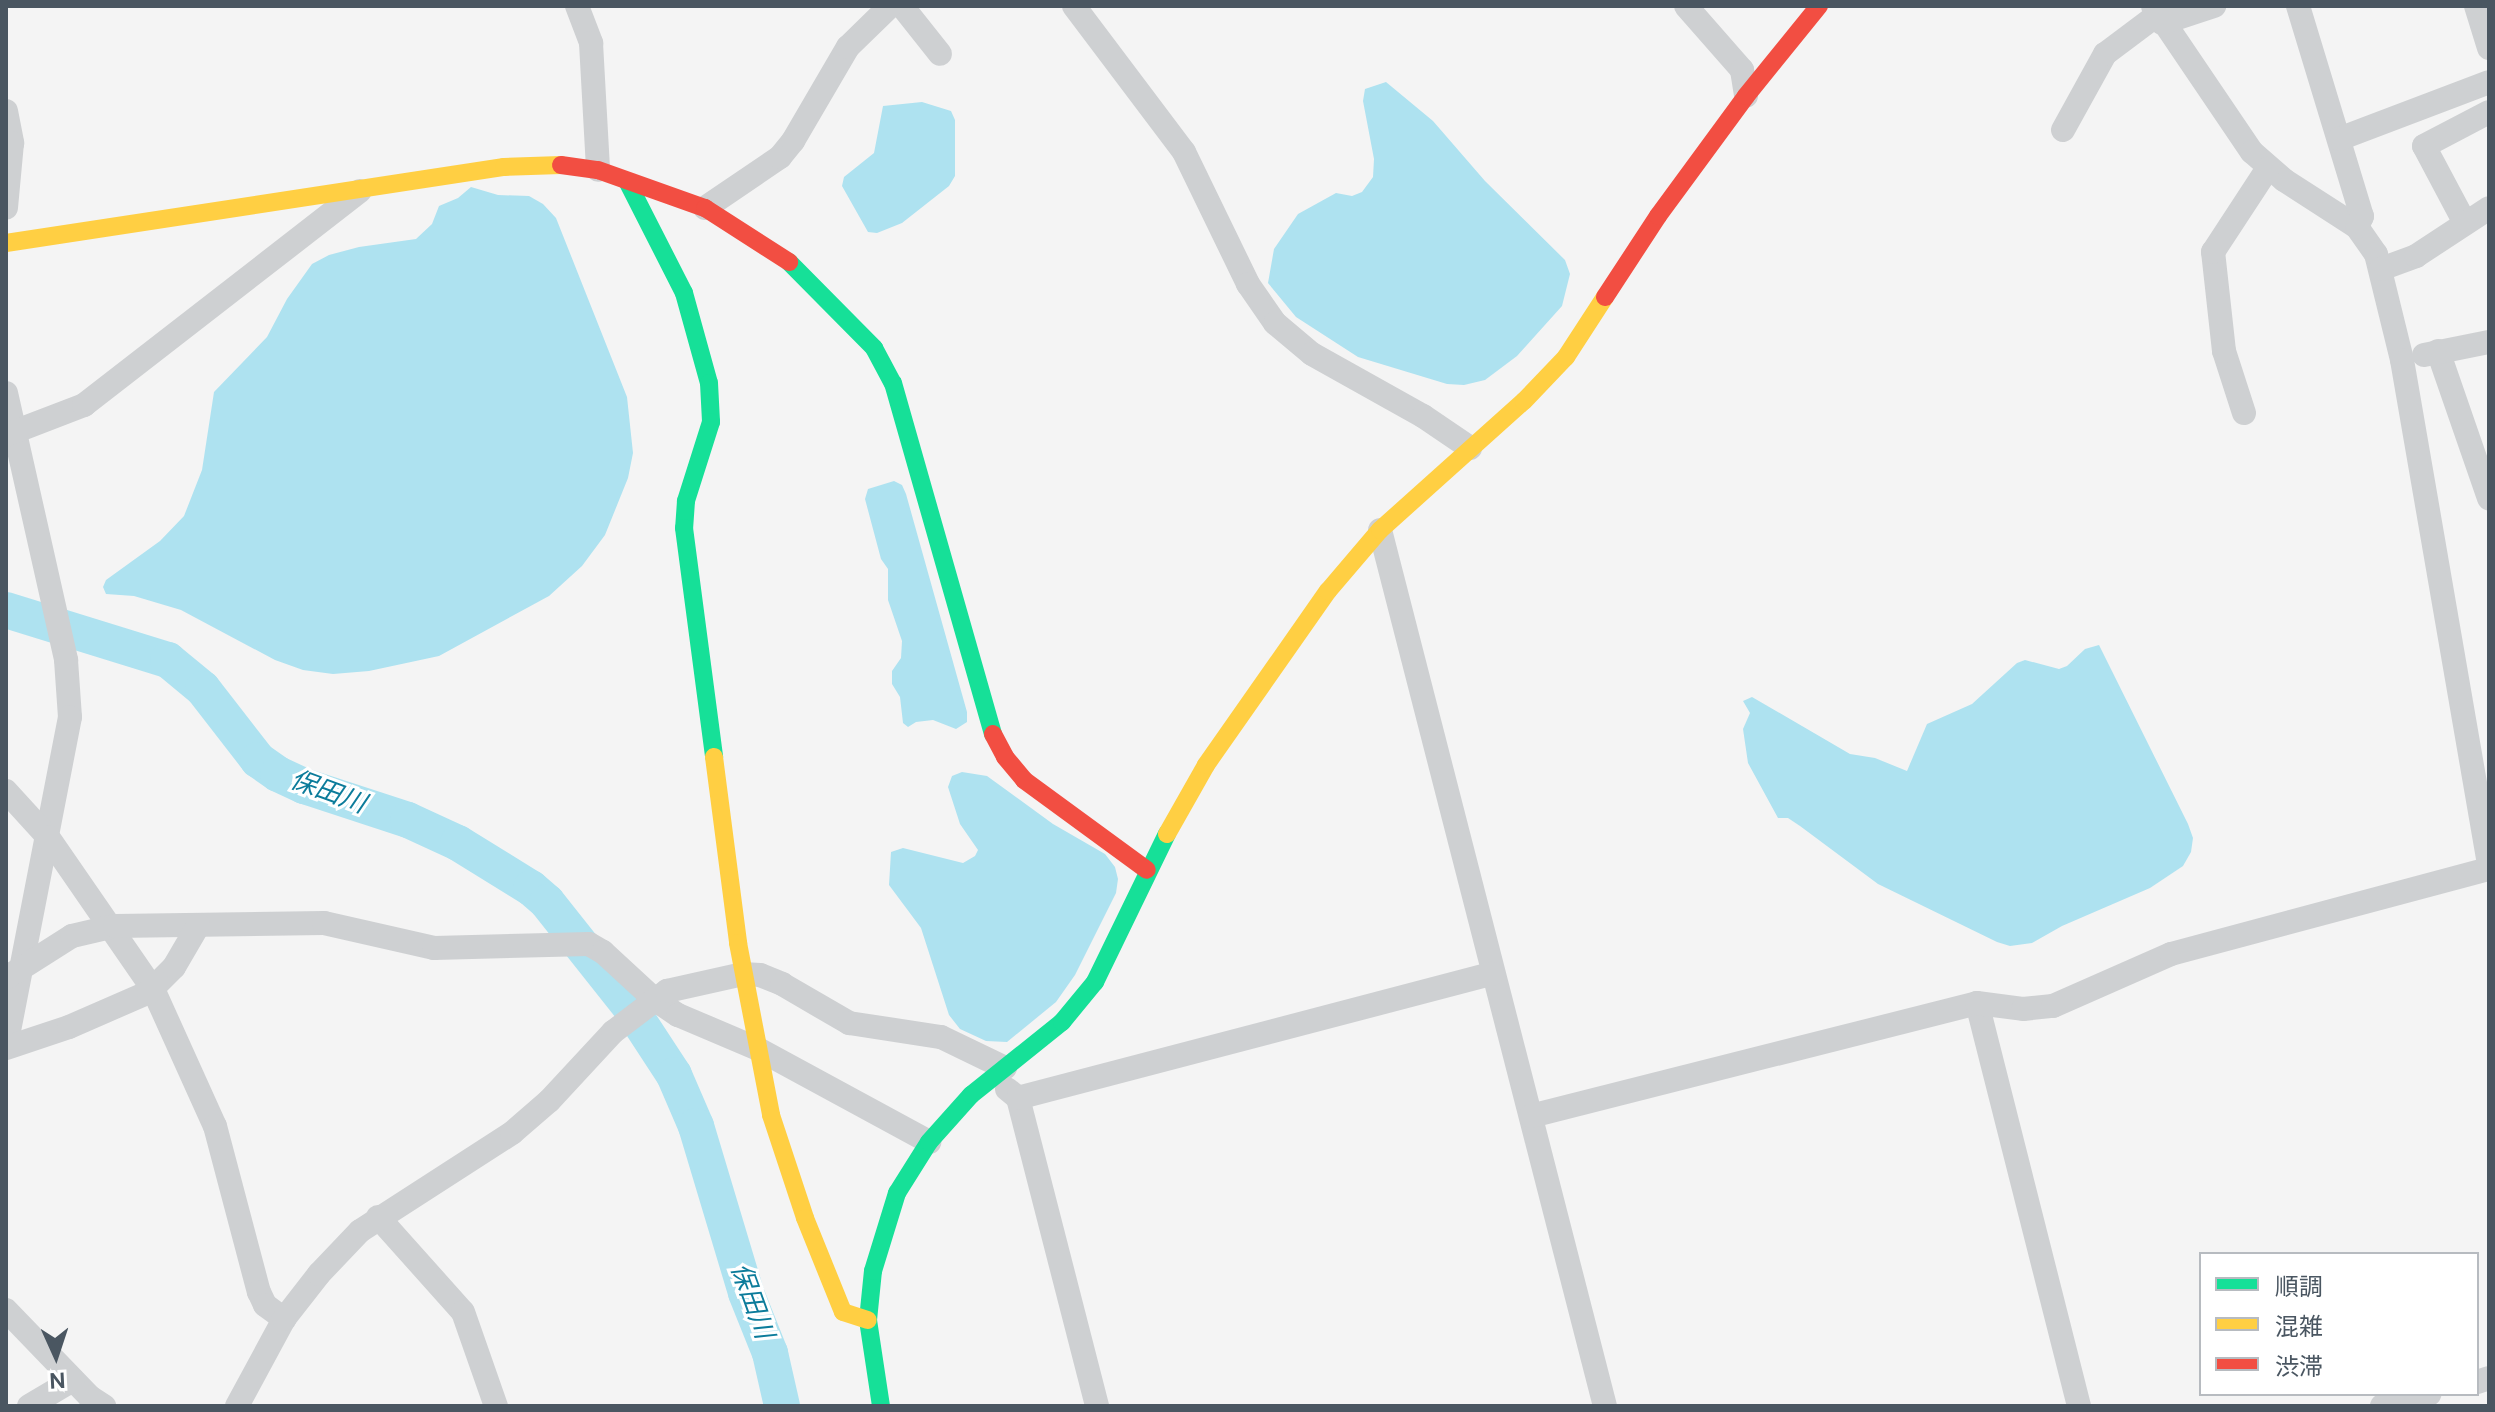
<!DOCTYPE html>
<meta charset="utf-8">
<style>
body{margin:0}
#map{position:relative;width:2495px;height:1412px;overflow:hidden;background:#f4f4f4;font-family:"DM Sans","Noto Sans JP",sans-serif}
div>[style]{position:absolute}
.water>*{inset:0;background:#aee2f0}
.river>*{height:36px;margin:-18px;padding:0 18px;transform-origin:18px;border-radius:18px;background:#aee2f0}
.street>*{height:24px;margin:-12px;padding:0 12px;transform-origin:12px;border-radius:12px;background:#ced0d2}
.fast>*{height:18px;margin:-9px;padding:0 9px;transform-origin:9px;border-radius:9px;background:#16e098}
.slow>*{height:18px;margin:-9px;padding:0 9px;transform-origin:9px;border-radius:9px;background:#ffcf43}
.jam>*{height:18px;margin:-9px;padding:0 9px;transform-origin:9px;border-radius:9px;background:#f24e42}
span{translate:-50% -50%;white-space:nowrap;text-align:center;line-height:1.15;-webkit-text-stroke:6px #fff;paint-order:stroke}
.water-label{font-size:26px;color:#0c7c9b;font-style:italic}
.frame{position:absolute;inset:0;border:8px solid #4a5661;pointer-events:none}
.legend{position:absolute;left:2199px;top:1252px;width:280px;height:144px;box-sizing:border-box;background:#fff;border:2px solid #b7bbc0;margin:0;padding:10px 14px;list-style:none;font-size:24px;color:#4a5661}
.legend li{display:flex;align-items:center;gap:16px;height:40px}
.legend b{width:40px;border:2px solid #b7bbc0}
.north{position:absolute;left:16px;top:1316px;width:80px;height:80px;-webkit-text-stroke:6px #fff;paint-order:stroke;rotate:177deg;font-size:22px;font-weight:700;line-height:32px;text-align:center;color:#4a5661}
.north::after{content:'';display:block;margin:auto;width:28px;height:36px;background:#4a5661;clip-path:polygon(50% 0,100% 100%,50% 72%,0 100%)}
</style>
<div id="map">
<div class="water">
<div style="clip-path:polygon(1386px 82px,1433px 121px,1485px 181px,1565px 260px,1570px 274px,1562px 306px,1517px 356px,1485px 380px,1464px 385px,1447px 384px,1358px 357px,1296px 317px,1268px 283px,1274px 249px,1298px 214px,1336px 193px,1352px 196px,1362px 192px,1373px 177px,1374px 159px,1363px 101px,1365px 89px)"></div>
<div style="clip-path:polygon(922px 102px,951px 111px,955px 120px,955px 176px,949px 186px,902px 223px,877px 233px,868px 232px,842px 186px,844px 177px,874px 153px,883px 106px)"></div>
<div style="clip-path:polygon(471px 187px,498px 195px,529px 196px,543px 204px,556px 218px,627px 397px,633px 453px,628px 478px,605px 535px,582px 566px,549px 596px,439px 656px,369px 671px,333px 674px,303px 670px,275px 660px,181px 610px,134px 596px,106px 594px,103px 587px,106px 580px,160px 541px,184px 516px,202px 470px,214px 392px,267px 337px,287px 299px,312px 264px,329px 255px,359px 247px,416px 239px,432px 224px,439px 206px,458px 198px)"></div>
<div style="clip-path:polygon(894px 481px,902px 485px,906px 494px,967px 712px,967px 722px,956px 729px,933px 720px,916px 722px,908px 727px,903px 723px,900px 697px,892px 684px,892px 671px,901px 658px,902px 641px,888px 600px,888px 569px,881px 559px,865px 499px,868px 489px)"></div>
<div style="clip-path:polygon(2099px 645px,2188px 824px,2193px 838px,2191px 852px,2183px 866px,2150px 888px,2062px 926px,2032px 943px,2010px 946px,1997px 942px,1878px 884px,1800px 826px,1788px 818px,1778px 818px,1748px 763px,1743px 729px,1750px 713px,1743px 701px,1752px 697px,1850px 754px,1875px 758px,1907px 771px,1927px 724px,1972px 704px,2017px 663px,2025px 660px,2059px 669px,2067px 666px,2085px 649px)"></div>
<div style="clip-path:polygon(962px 772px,987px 776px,1053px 824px,1105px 854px,1115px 867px,1118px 879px,1116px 893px,1075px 975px,1056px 1002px,1007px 1042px,986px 1041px,960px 1029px,949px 1015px,921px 928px,889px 885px,891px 852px,903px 848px,963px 863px,975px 856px,978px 850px,960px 824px,948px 787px,952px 776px)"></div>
</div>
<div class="river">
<div style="left:6px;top:610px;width:170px;rotate:17.2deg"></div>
<div style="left:168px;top:660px;width:45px;rotate:39.6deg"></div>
<div style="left:203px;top:689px;width:90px;rotate:52.2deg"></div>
<div style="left:258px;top:760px;width:24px;rotate:35deg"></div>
<div style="left:278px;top:774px;width:29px;rotate:25deg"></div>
<div style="left:304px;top:786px;width:109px;rotate:18.1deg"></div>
<div style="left:408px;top:820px;width:55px;rotate:24.7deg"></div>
<div style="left:458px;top:843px;width:86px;rotate:31.7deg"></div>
<div style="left:531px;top:888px;width:21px;rotate:41deg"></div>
<div style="left:547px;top:902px;width:135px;rotate:51.6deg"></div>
<div style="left:640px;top:1023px;width:62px;rotate:56.8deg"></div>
<div style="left:674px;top:1075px;width:56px;rotate:66.7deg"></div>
<div style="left:696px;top:1126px;width:174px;rotate:73.3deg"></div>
<div style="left:746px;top:1293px;width:65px;rotate:68.2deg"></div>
<div style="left:770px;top:1353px;width:54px;rotate:77.2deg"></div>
</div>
<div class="street">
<div style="left:577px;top:6px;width:40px;rotate:69deg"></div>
<div style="left:591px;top:43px;width:127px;rotate:86.8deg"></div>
<div style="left:902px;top:6px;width:61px;rotate:51.6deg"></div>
<div style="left:1074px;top:6px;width:183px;rotate:53deg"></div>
<div style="left:1184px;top:152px;width:147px;rotate:64.1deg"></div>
<div style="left:1248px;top:284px;width:47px;rotate:55.3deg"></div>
<div style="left:1275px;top:323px;width:48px;rotate:40deg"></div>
<div style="left:1312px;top:354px;width:127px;rotate:29.2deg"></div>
<div style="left:1423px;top:416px;width:57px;rotate:34.2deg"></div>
<div style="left:1686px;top:6px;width:85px;rotate:48.8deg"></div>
<div style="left:1742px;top:70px;width:26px;rotate:81deg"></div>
<div style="left:2153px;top:6px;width:176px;rotate:55.9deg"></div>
<div style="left:2252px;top:152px;width:43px;rotate:41.2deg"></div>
<div style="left:2284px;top:180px;width:87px;rotate:32.8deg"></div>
<div style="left:2357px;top:227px;width:33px;rotate:55deg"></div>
<div style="left:2376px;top:254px;width:109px;rotate:76.2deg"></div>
<div style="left:2402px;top:360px;width:511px;rotate:80.21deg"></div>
<div style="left:2298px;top:6px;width:220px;rotate:73.1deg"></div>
<div style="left:2362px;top:216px;width:12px;rotate:114deg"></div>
<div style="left:2476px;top:6px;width:44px;rotate:72.8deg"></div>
<div style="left:2162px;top:23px;width:55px;rotate:-18.1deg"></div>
<div style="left:6px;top:111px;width:33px;rotate:79deg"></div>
<div style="left:12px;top:143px;width:65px;rotate:95.3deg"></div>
<div style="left:2063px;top:130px;width:87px;rotate:-61.1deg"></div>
<div style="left:2105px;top:54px;width:65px;rotate:-36.9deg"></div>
<div style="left:2339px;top:139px;width:160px;rotate:-20.8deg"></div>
<div style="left:705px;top:208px;width:91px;rotate:-34.2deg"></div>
<div style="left:780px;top:157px;width:21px;rotate:-51deg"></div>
<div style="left:793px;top:141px;width:109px;rotate:-59.7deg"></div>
<div style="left:848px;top:47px;width:59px;rotate:-44.3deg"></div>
<div style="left:2465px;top:223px;width:87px;rotate:-118deg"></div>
<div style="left:2424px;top:146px;width:73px;rotate:-27.6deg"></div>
<div style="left:2381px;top:269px;width:37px;rotate:-20deg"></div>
<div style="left:2416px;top:256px;width:87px;rotate:-33.3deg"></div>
<div style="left:2438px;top:351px;width:156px;rotate:70.9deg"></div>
<div style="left:2424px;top:355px;width:66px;rotate:-11.3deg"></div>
<div style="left:6px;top:393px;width:274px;rotate:77.3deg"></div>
<div style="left:66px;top:660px;width:57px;rotate:86deg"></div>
<div style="left:70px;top:717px;width:336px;rotate:101deg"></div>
<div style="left:2244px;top:413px;width:65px;rotate:-107.9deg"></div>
<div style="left:2224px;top:351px;width:100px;rotate:-96.3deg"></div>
<div style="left:2213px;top:252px;width:100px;rotate:-56.8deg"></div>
<div style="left:6px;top:435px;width:84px;rotate:-21deg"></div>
<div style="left:84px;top:405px;width:349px;rotate:-37.8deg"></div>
<div style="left:1380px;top:530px;width:904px;rotate:75.6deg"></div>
<div style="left:6px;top:791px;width:62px;rotate:47.6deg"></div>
<div style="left:48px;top:837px;width:185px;rotate:55.4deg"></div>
<div style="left:153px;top:989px;width:150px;rotate:65.7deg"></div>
<div style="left:215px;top:1126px;width:172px;rotate:75.2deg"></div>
<div style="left:259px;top:1292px;width:14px;rotate:65deg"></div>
<div style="left:265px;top:1305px;width:24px;rotate:36deg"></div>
<div style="left:6px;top:978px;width:78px;rotate:-32.5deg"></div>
<div style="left:72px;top:936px;width:44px;rotate:-13.1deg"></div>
<div style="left:115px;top:926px;width:209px;rotate:-0.8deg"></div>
<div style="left:324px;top:923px;width:113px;rotate:12.8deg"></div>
<div style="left:434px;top:948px;width:155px;rotate:-1.5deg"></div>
<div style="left:589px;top:944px;width:16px;rotate:30deg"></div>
<div style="left:603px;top:952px;width:69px;rotate:42.7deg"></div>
<div style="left:654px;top:999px;width:29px;rotate:34deg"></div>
<div style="left:678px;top:1015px;width:87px;rotate:23deg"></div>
<div style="left:758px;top:1049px;width:195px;rotate:28.5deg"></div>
<div style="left:1977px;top:1003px;width:416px;rotate:75.8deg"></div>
<div style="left:6px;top:1048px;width:66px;rotate:-18.4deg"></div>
<div style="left:69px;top:1027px;width:87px;rotate:-23.6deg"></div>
<div style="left:149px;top:992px;width:35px;rotate:-45deg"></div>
<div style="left:174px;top:967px;width:48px;rotate:-59.7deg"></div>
<div style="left:1007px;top:1089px;width:14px;rotate:39deg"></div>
<div style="left:1018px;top:1098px;width:318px;rotate:75.6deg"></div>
<div style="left:1018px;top:1098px;width:490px;rotate:-14.7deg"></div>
<div style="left:1531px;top:1116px;width:460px;rotate:-14.2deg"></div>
<div style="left:1977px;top:1003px;width:46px;rotate:7.4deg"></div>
<div style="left:2023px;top:1009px;width:30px;rotate:-6deg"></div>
<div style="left:2053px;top:1006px;width:129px;rotate:-23.8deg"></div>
<div style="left:2171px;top:954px;width:329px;rotate:-15deg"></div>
<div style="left:378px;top:1217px;width:127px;rotate:48.2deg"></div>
<div style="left:463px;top:1312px;width:100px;rotate:70.7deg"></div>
<div style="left:6px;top:1310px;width:121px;rotate:46deg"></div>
<div style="left:90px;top:1397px;width:17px;rotate:33deg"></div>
<div style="left:2477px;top:1382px;width:13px;rotate:-18deg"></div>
<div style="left:29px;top:1406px;width:51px;rotate:-30.6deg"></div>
<div style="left:237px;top:1406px;width:99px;rotate:-61.6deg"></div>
<div style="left:284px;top:1319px;width:57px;rotate:-52.1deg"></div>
<div style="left:319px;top:1274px;width:59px;rotate:-46.4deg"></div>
<div style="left:360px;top:1231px;width:181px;rotate:-32.8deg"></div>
<div style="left:512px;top:1133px;width:49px;rotate:-40.9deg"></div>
<div style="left:549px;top:1101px;width:94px;rotate:-47.2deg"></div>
<div style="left:613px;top:1032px;width:68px;rotate:-37.2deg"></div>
<div style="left:667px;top:991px;width:78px;rotate:-12.6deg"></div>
<div style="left:743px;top:974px;width:17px;rotate:3deg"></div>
<div style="left:760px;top:975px;width:24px;rotate:22deg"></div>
<div style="left:782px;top:984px;width:78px;rotate:30.2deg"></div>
<div style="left:849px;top:1023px;width:93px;rotate:8.7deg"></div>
<div style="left:941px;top:1037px;width:71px;rotate:25.8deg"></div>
<div style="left:2382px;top:1406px;width:49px;rotate:-14.3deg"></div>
</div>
<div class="fast">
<div style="left:628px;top:183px;width:123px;rotate:63deg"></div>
<div style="left:684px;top:293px;width:93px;rotate:74.5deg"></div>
<div style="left:709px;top:383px;width:39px;rotate:87deg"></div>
<div style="left:711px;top:422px;width:83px;rotate:107.6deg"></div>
<div style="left:686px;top:501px;width:27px;rotate:94deg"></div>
<div style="left:684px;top:528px;width:231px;rotate:82.5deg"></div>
<div style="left:789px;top:262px;width:121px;rotate:45.3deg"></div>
<div style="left:874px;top:348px;width:40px;rotate:62deg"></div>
<div style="left:893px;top:383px;width:365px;rotate:74.1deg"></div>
<div style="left:881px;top:1406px;width:87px;rotate:-98.6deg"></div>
<div style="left:868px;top:1320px;width:49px;rotate:-84.2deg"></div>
<div style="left:873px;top:1271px;width:82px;rotate:-72.9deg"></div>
<div style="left:897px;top:1193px;width:60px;rotate:-57.9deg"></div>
<div style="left:929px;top:1142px;width:63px;rotate:-48.2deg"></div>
<div style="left:971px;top:1095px;width:117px;rotate:-38.7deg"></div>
<div style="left:1062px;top:1022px;width:52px;rotate:-50.5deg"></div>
<div style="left:1095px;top:982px;width:165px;rotate:-64.1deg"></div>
</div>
<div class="slow">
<div style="left:6px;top:243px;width:504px;rotate:-8.68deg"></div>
<div style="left:504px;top:167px;width:57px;rotate:-2deg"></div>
<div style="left:714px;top:757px;width:188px;rotate:82.6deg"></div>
<div style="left:738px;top:943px;width:175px;rotate:79.1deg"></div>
<div style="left:771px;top:1115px;width:108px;rotate:71.7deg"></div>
<div style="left:805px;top:1218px;width:101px;rotate:68deg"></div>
<div style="left:843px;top:1312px;width:26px;rotate:18deg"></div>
<div style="left:1167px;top:834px;width:79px;rotate:-60.5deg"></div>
<div style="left:1206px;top:765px;width:213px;rotate:-55deg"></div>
<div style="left:1328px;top:591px;width:80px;rotate:-49.6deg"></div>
<div style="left:1380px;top:530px;width:193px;rotate:-41.9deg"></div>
<div style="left:1524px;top:401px;width:61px;rotate:-46.3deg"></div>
<div style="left:1566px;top:357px;width:72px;rotate:-57deg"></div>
</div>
<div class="jam">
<div style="left:561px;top:165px;width:37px;rotate:8deg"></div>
<div style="left:598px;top:170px;width:114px;rotate:19.6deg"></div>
<div style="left:705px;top:208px;width:100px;rotate:32.7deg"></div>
<div style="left:1605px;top:297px;width:97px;rotate:-56.8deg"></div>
<div style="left:1658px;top:216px;width:149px;rotate:-53.7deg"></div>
<div style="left:1746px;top:96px;width:116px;rotate:-51deg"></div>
<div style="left:993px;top:734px;width:26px;rotate:62deg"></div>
<div style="left:1005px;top:757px;width:30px;rotate:50deg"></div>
<div style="left:1024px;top:780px;width:152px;rotate:36.2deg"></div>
</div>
<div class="water-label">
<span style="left:328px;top:792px;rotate:20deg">保田川</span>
<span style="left:752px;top:1301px;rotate:70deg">保田川</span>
</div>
<div class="frame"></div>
<ul class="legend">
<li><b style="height:10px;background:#16e098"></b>順調</li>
<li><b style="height:10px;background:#ffcf43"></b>混雑</li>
<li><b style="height:10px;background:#f24e42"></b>渋滞</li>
</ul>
<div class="north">N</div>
</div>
